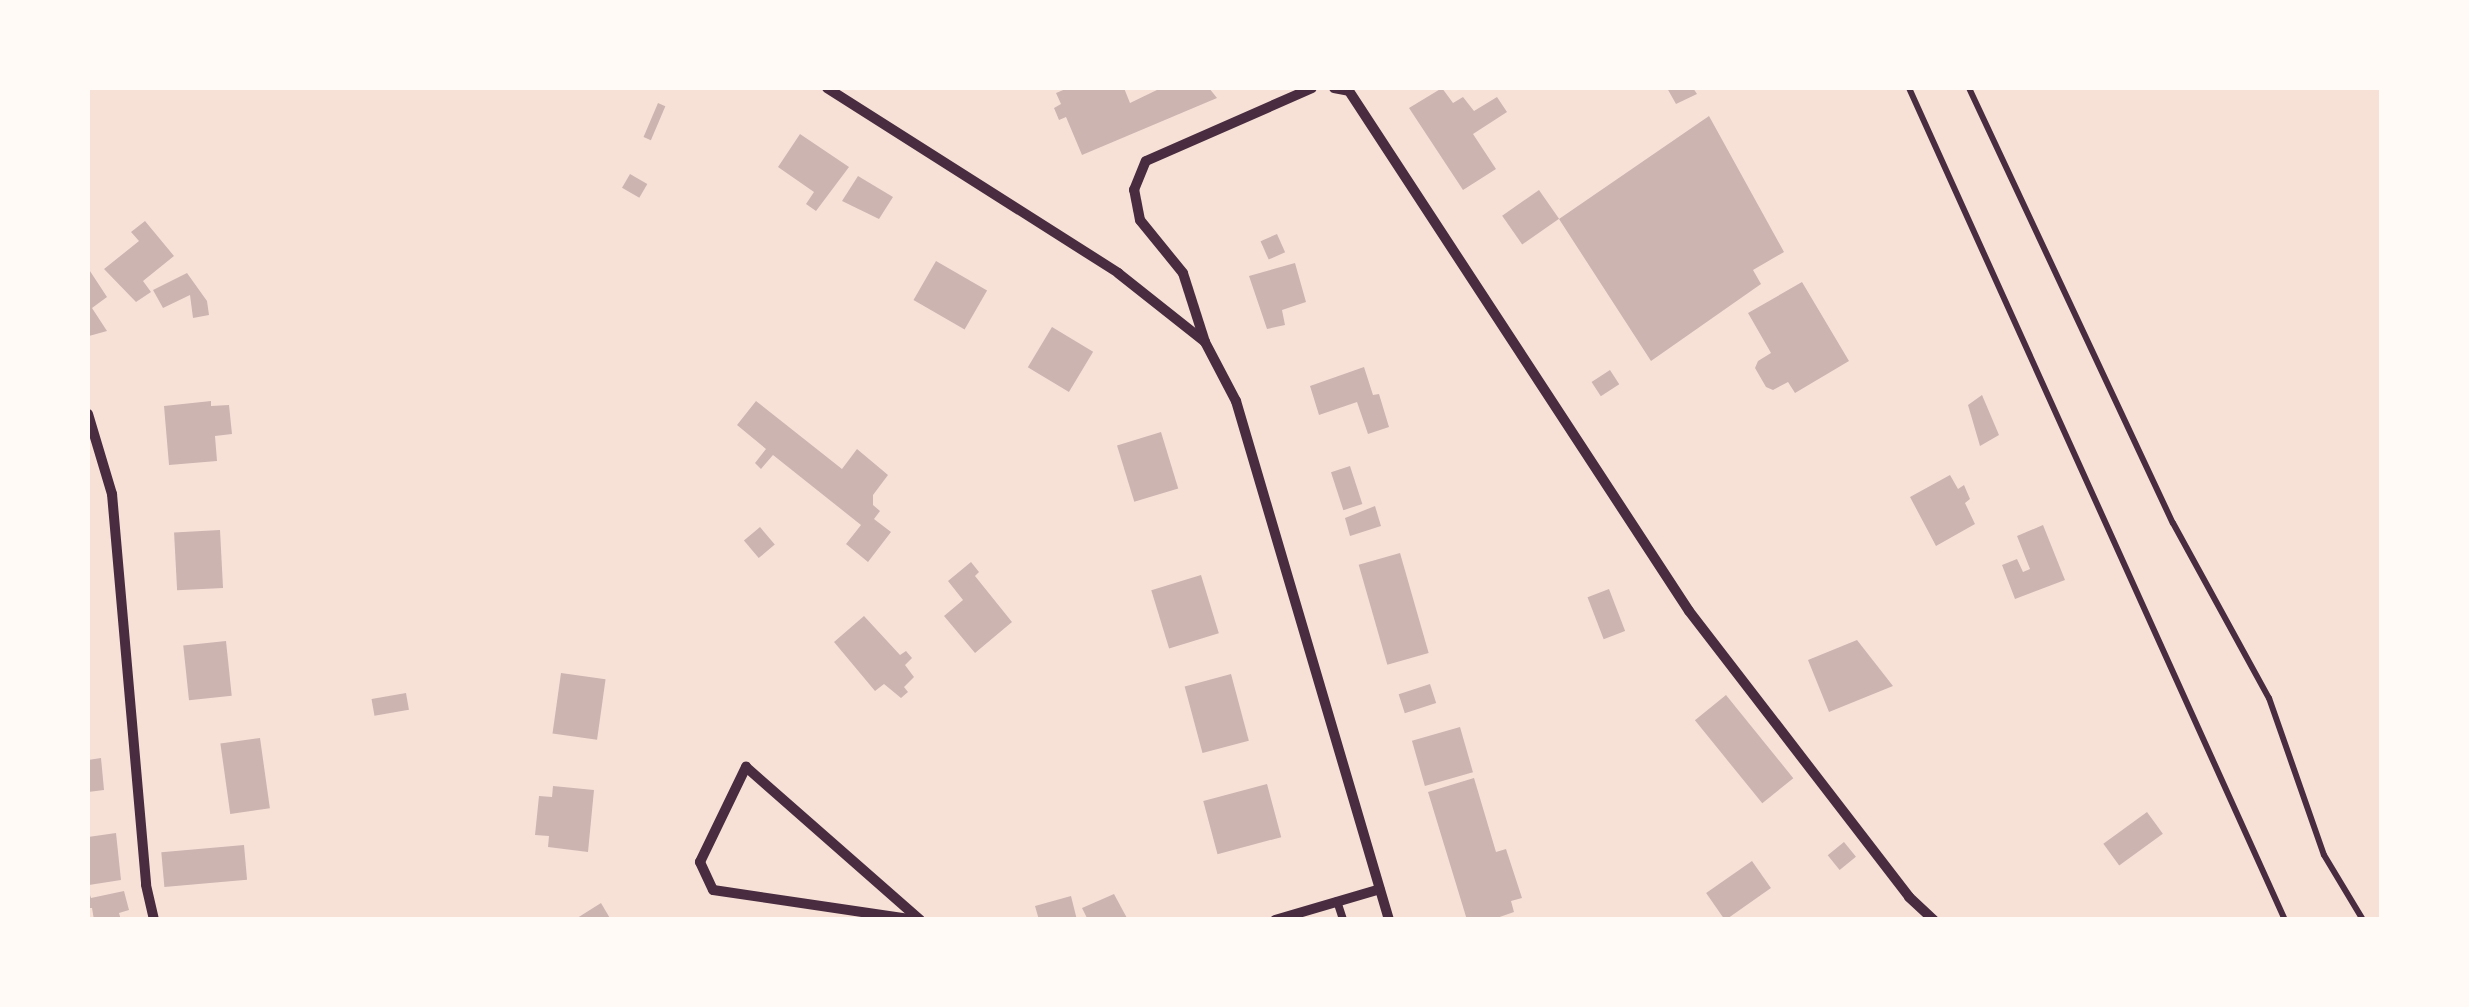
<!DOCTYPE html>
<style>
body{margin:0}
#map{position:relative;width:2469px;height:1007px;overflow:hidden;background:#f7e1d7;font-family:Overpass,sans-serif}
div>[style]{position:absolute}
.building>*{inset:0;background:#ccb4b1;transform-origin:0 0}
.path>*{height:6px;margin:-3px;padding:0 3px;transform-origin:3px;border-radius:3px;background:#4a2c40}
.service>*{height:8px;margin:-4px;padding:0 4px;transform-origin:4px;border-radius:4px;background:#4a2c40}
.minor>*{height:10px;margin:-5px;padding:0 5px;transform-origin:5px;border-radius:5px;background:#4a2c40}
span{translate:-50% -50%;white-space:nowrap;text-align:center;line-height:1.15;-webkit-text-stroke:10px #fffaf5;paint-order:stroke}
.frame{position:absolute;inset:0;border:90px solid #fffaf5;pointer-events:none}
</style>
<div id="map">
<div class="building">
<div style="clip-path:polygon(1068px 88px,1124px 88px,1130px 103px,1161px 88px,1209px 88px,1217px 98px,1082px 155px,1066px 117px,1059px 120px,1054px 108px,1061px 104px,1056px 93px)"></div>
<div style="clip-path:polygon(1442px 88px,1453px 103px,1463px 97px,1474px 111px,1497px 97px,1507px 112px,1473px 134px,1496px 169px,1463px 190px,1409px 108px)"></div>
<div style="clip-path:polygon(1667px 88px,1693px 88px,1697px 94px,1676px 104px)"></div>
<div style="left:658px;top:103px;width:8px;height:37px;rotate:23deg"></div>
<div style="clip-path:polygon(1709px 116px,1784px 252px,1753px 270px,1761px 284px,1651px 361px,1559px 219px)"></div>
<div style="clip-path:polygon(800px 134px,849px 167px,816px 211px,806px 204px,814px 192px,778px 167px)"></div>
<div style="left:630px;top:174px;width:20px;height:16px;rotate:30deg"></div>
<div style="clip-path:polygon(858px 176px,893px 197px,879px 219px,842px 201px)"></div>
<div style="left:1539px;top:190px;width:35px;height:45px;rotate:55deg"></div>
<div style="clip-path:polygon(145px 221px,174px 256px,143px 281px,151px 292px,136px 302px,104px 269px,139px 241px,131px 232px)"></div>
<div style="left:1277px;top:234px;width:20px;height:18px;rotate:66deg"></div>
<div style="left:936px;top:261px;width:59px;height:45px;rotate:30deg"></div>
<div style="clip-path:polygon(1295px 263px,1306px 302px,1282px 310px,1285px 325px,1267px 329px,1249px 276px)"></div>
<div style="clip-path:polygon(88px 268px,107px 297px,92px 308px,107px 331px,89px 336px)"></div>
<div style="clip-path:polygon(187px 273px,207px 301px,209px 315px,193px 318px,190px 295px,163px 308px,153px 290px)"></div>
<div style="clip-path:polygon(1802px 282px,1849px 361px,1795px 393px,1788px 382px,1773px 390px,1766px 387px,1755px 368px,1758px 361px,1771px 353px,1748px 313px)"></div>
<div style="left:1052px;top:327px;width:48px;height:47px;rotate:31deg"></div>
<div style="clip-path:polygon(1364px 367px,1373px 395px,1379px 394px,1389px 427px,1368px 434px,1357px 402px,1319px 415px,1310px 386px)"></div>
<div style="left:1610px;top:370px;width:17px;height:22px;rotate:57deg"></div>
<div style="clip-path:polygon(1982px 395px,1999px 435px,1980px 446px,1968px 405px)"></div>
<div style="clip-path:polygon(211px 401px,211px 406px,229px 405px,232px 434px,215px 436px,217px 461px,169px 465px,164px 406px)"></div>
<div style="clip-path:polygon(756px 401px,842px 469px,857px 449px,888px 475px,873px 495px,873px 505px,880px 511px,874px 519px,891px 532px,868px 562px,846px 544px,861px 525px,773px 455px,761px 469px,755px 463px,766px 449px,737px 425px)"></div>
<div style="left:1161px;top:432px;width:59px;height:46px;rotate:73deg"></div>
<div style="left:1350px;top:466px;width:40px;height:20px;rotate:72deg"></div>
<div style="clip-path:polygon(1950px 475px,1958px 489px,1964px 485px,1970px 499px,1965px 503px,1975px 524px,1936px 546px,1910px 497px)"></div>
<div style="clip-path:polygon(1375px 506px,1381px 526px,1350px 536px,1345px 518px)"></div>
<div style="clip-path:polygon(2043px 525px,2065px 580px,2015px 599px,2002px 565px,2017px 559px,2023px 572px,2030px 569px,2017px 536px)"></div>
<div style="left:760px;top:527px;width:23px;height:21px;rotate:50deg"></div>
<div style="left:220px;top:530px;width:58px;height:46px;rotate:87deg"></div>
<div style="left:1400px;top:553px;width:104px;height:43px;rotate:74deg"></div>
<div style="clip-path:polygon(971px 562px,979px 572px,975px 576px,1012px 622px,975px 653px,944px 616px,963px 600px,948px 581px)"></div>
<div style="left:1201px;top:575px;width:61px;height:52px;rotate:73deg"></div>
<div style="left:1609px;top:589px;width:45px;height:23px;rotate:69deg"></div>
<div style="clip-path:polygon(864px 616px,900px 655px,906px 651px,912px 658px,905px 665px,914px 677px,904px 687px,908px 692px,901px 698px,884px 684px,875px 691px,834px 642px)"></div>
<div style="clip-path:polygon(1857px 640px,1893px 686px,1829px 712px,1808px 660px)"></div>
<div style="left:226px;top:641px;width:55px;height:43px;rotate:84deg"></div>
<div style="left:561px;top:673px;width:45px;height:61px;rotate:8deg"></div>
<div style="left:1231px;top:674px;width:69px;height:48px;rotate:75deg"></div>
<div style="left:1430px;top:684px;width:20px;height:33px;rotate:72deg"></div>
<div style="left:406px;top:693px;width:17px;height:35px;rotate:80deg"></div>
<div style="left:1726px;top:695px;width:107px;height:40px;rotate:51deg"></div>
<div style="left:1460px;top:727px;width:47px;height:50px;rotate:74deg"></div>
<div style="left:260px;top:738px;width:71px;height:40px;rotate:82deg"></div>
<div style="clip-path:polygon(101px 758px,104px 790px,88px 792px,88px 760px)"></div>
<div style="clip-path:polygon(1474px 778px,1496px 852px,1506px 849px,1522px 898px,1511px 901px,1514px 912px,1491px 920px,1467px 920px,1428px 792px)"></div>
<div style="left:1267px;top:784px;width:55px;height:66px;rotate:75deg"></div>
<div style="clip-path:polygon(553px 786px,594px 790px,588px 852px,548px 847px,549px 836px,535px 835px,539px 796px,552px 797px)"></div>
<div style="left:2147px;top:812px;width:27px;height:54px;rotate:54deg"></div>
<div style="clip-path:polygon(116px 833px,121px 880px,89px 885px,88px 837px)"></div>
<div style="left:1844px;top:842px;width:19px;height:21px;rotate:51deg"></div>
<div style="left:244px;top:845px;width:35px;height:83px;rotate:85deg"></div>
<div style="left:1752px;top:861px;width:33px;height:56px;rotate:55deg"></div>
<div style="clip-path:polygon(88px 889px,91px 898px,124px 891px,129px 910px,119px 913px,121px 920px,94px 920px,92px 908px,88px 908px)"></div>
<div style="clip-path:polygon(1114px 894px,1128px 920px,1088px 920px,1082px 908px)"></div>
<div style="clip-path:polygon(1071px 896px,1077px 920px,1039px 920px,1035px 906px)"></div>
<div style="clip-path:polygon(601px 903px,611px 920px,574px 920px)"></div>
</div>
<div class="path">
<div style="left:1909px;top:88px;width:913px;rotate:65.68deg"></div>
<div style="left:1969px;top:88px;width:480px;rotate:64.9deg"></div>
<div style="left:2173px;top:523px;width:200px;rotate:61.3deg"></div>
<div style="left:2269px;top:698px;width:166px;rotate:70.7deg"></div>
<div style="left:2324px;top:855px;width:76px;rotate:59deg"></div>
</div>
<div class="service">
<div style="left:1337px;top:901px;width:20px;rotate:72deg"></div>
</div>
<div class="minor">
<div style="left:827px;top:88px;width:345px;rotate:32.4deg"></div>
<div style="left:1118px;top:273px;width:111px;rotate:38.4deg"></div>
<div style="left:1205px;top:342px;width:67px;rotate:62.3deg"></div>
<div style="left:1236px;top:401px;width:541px;rotate:73.57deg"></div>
<div style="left:1334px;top:88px;width:15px;rotate:11deg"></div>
<div style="left:1349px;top:91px;width:621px;rotate:56.82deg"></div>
<div style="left:1689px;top:611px;width:361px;rotate:52.4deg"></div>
<div style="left:1909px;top:897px;width:34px;rotate:43deg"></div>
<div style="left:1205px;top:342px;width:72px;rotate:-107.7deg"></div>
<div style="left:1183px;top:273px;width:68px;rotate:-129.1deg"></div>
<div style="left:1140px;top:220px;width:31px;rotate:-101deg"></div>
<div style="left:1134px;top:190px;width:31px;rotate:-68deg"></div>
<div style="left:1146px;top:161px;width:181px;rotate:-23.7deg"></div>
<div style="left:88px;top:414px;width:84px;rotate:73.3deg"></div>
<div style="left:112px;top:494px;width:392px;rotate:85deg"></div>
<div style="left:146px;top:885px;width:36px;rotate:77deg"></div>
<div style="left:916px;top:920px;width:205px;rotate:-171.6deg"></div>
<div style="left:713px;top:890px;width:31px;rotate:-115deg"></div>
<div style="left:700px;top:862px;width:106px;rotate:-64.2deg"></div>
<div style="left:746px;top:767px;width:232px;rotate:41.3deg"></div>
<div style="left:1275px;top:920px;width:109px;rotate:-16.4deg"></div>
</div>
<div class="frame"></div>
</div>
